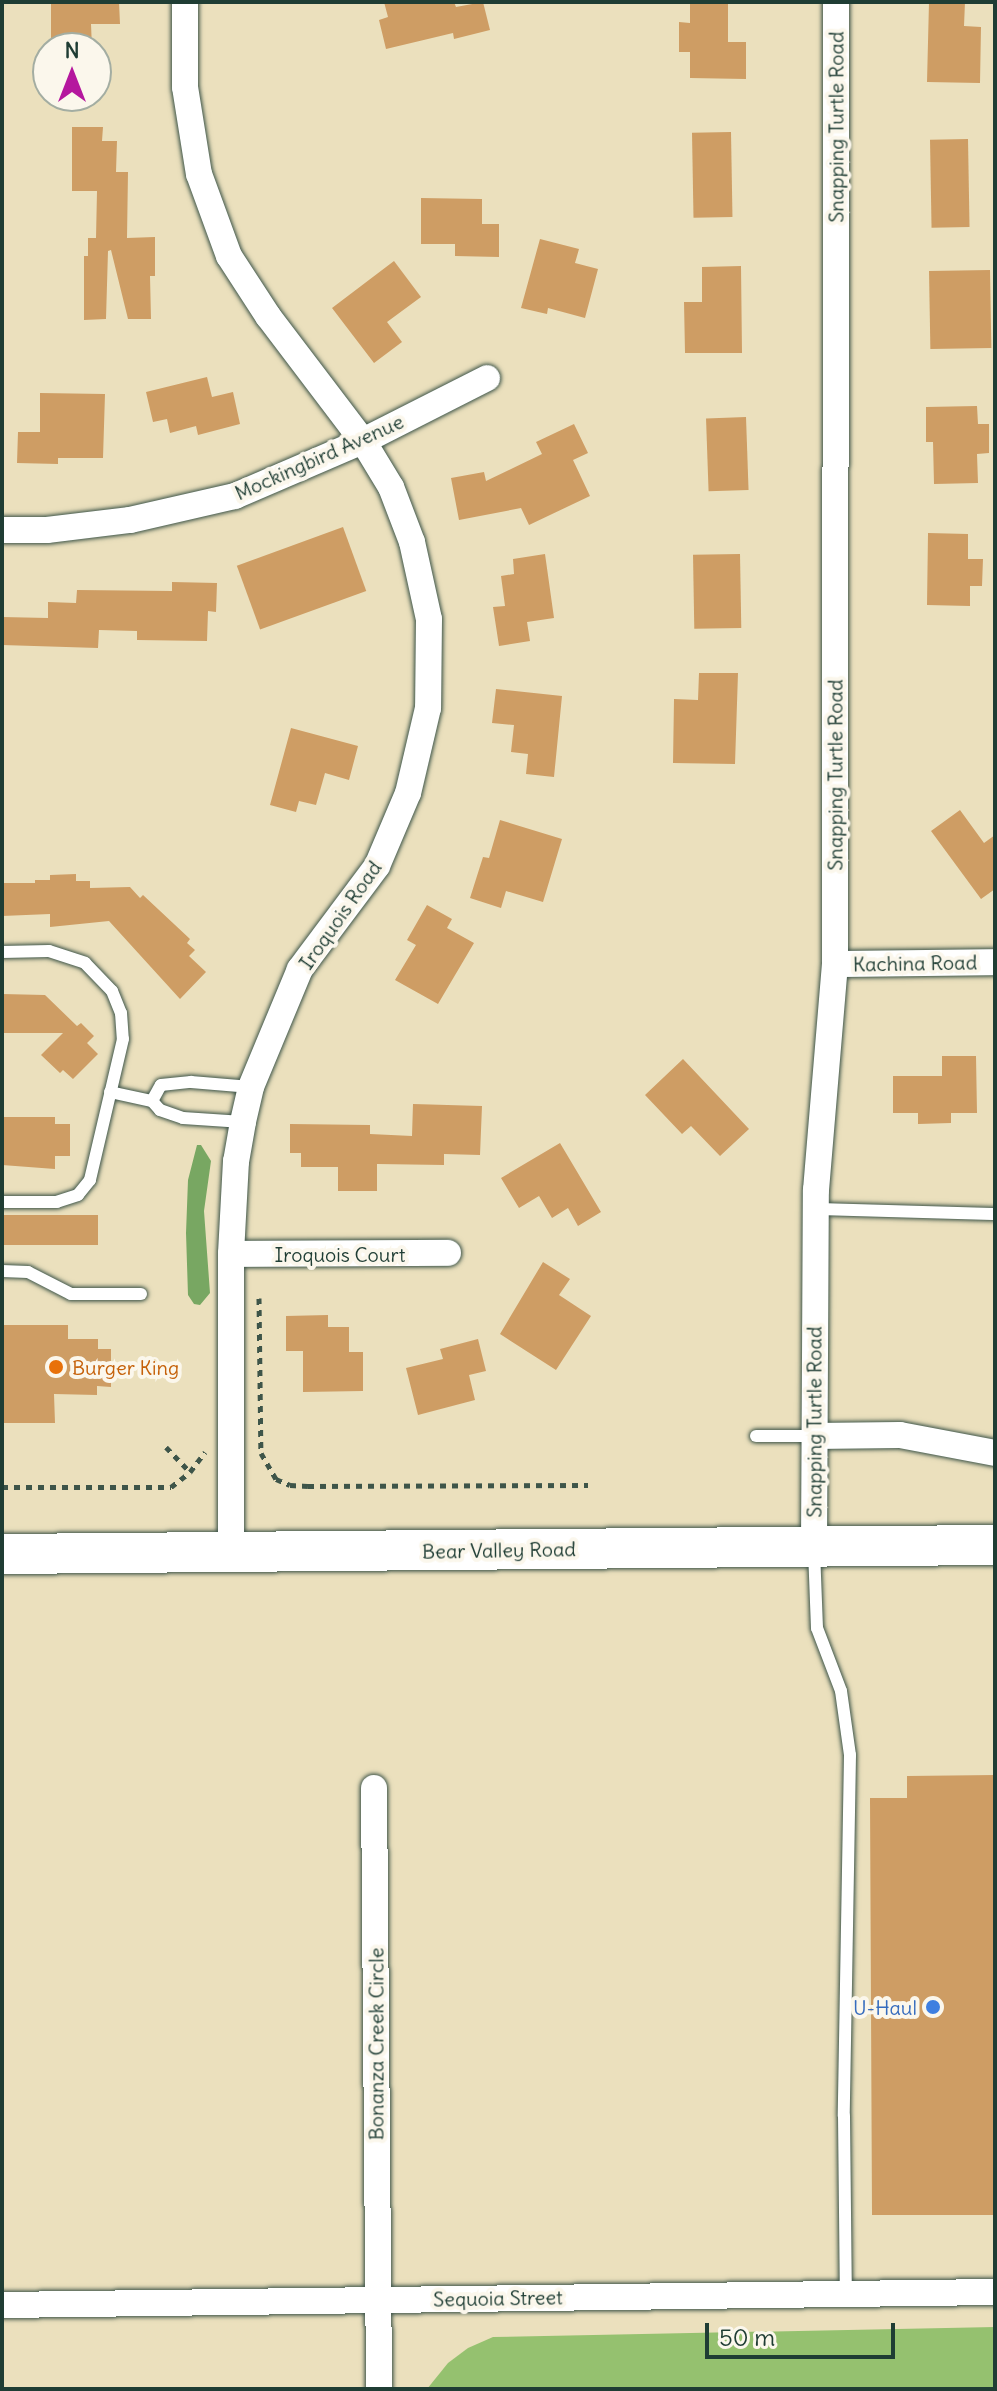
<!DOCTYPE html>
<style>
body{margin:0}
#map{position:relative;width:997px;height:2391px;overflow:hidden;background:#ebe0bd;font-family:Delius,sans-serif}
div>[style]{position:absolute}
.green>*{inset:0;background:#95c16f}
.forest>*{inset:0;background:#78a762}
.building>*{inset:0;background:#ce9d64;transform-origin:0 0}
.path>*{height:5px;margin-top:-2.5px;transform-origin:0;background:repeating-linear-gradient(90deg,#3e5549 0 6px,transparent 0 12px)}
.roads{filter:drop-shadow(0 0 2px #3e5549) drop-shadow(0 0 2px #3e5549)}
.lane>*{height:12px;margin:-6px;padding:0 6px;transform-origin:6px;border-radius:6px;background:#fff}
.street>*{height:26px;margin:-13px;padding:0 13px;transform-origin:13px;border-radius:13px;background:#fff}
.primary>*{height:40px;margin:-20px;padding:0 20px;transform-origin:20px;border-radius:20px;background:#fff}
.dots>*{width:22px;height:22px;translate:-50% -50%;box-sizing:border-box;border:4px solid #fbf7ec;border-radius:50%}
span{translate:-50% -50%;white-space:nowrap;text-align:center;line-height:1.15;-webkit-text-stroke:8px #fbf7ec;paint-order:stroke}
.street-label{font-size:20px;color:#1f3d34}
.food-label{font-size:20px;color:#c56008}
.left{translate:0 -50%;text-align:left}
.shop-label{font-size:20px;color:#366cbe}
.right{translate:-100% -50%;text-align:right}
.frame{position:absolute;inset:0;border:4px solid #1f3d34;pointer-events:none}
.north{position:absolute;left:32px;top:32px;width:80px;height:80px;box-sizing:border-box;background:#fbf7ec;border:2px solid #a3ada2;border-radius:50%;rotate:0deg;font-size:22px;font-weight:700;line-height:32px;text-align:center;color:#1f3d34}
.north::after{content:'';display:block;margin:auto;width:28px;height:36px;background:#b5179e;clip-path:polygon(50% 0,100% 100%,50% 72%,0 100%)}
.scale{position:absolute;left:705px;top:2323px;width:190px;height:36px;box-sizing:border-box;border:4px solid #1f3d34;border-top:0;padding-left:10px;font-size:24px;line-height:28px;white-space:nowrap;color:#1f3d34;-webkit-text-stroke:6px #fbf7ec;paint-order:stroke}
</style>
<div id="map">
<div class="green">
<div style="clip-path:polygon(995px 2327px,995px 2389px,427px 2389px,448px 2363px,468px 2348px,493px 2337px)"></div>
</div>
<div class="forest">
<div style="clip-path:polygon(197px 1145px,201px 1145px,211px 1161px,204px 1211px,210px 1293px,200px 1305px,194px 1304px,188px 1295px,186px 1233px,188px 1180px)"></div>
</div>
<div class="building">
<div style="clip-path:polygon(51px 2px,119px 2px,120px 24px,91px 24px,92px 48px,51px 48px)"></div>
<div style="clip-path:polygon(384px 2px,454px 2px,456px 7px,483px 2px,490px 30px,454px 39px,453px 33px,386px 49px,379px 20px,388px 17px)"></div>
<div style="clip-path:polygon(929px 2px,965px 2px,964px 26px,981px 27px,980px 83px,927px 82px)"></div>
<div style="clip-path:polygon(690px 3px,728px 3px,728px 42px,746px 42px,746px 79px,690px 78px,690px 52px,679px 52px,679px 22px,690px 23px)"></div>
<div style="clip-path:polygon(72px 127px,103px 127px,102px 141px,117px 141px,116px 172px,128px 172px,127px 238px,155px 237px,155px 276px,150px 276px,151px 319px,128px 319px,111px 250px,108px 251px,106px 319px,84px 320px,84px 256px,88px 256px,88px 238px,96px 238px,97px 191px,72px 191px)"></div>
<div style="left:731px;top:132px;width:85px;height:39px;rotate:89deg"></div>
<div style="left:968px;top:139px;width:88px;height:38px;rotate:89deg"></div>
<div style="clip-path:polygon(421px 198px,482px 199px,482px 224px,499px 224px,499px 257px,455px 256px,455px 244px,421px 244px)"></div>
<div style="clip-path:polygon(540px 239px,579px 249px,575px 263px,598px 269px,585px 318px,548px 308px,547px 314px,521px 308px)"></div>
<div style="clip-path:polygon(394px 261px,421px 297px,387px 322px,402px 342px,374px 363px,332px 308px)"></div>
<div style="clip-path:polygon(741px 266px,742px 353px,685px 353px,684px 302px,702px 302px,702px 267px)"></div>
<div style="left:990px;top:270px;width:78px;height:61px;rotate:89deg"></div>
<div style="clip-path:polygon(207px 377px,212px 397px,233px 392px,240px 424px,198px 435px,196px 426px,170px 433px,167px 419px,153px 422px,146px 392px)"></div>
<div style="clip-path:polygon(40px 393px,105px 394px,103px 458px,58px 458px,58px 464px,17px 463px,18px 432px,40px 432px)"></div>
<div style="clip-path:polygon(977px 406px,978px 424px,989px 424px,989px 453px,977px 454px,978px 483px,934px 484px,933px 442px,926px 442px,926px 407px)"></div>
<div style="left:746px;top:417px;width:73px;height:40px;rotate:88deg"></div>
<div style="clip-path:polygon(574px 424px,588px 453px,573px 460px,590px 496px,529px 525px,521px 508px,459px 520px,451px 478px,484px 472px,486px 481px,542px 454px,536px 442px)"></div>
<div style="left:343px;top:527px;width:68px;height:113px;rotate:70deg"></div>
<div style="clip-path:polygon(928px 533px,968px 534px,968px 559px,983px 559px,982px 586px,970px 586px,970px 606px,927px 605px)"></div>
<div style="clip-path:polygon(545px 554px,554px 618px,527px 622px,530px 641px,499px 646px,493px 607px,505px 606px,501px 576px,514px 574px,513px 559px)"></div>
<div style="left:740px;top:554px;width:74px;height:47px;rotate:89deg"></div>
<div style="clip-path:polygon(172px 582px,217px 583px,216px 612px,208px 611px,207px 641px,137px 640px,137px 631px,99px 630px,98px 648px,2px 645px,2px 617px,48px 618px,48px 602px,76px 603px,77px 590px,172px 591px)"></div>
<div style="clip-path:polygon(699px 673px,738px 673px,735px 764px,673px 763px,674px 699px,698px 700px)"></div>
<div style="clip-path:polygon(496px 689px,562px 696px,554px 777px,526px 774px,528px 754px,511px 752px,514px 725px,492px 723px)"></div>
<div style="clip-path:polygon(291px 728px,358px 746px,349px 780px,325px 773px,316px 805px,299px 801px,296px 812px,270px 805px)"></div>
<div style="clip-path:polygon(960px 810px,984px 843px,995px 835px,995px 889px,981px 899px,931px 831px)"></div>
<div style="clip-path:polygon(500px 820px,562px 839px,543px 902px,506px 891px,501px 908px,470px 898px,483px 857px,489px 858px)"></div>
<div style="clip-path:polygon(76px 874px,76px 881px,90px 881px,90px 888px,130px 887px,140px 898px,143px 895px,190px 939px,187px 943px,195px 950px,189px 956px,206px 972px,180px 999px,109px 921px,50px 927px,50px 914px,2px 916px,2px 883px,35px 883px,35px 880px,50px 880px,50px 875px)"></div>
<div style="clip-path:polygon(427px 905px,452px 919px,447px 928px,474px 943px,438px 1004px,395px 980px,416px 945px,407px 940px)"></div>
<div style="clip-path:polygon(2px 994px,45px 995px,77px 1026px,81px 1023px,94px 1036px,87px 1043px,98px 1054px,73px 1079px,63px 1070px,60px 1073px,41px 1055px,63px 1033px,2px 1033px)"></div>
<div style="clip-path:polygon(942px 1056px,976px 1056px,977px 1113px,951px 1113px,951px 1123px,918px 1124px,918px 1113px,893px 1113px,893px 1076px,942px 1076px)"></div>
<div style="clip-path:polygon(683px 1059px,749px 1129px,720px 1156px,691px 1126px,682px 1134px,645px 1095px)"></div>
<div style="clip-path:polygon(413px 1104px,482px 1106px,480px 1155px,444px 1154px,444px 1165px,377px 1164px,377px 1191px,338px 1191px,338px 1167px,301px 1167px,301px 1153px,290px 1153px,290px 1124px,370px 1125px,370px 1134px,412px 1136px)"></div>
<div style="clip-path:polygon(2px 1117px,55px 1117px,55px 1124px,70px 1124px,70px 1156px,55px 1156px,55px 1169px,2px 1165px)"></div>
<div style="clip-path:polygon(560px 1143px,601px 1212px,578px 1226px,568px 1208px,552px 1218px,539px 1196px,519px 1208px,501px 1178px)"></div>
<div style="left:2px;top:1215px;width:96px;height:30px"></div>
<div style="clip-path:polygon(543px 1262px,570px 1279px,559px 1295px,591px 1316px,556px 1370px,500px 1334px)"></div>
<div style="clip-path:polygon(328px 1315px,328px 1327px,349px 1327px,349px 1352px,363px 1352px,363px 1391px,303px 1392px,303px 1351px,286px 1351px,286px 1316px)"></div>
<div style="clip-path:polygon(2px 1325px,68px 1325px,68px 1339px,98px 1339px,98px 1349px,111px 1349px,111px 1387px,97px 1386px,97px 1395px,54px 1394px,55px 1423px,2px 1423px)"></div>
<div style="clip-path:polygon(478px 1339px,486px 1371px,469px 1375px,475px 1400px,418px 1415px,406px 1368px,443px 1359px,440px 1349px)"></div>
<div style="clip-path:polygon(995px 1775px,995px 2215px,872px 2215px,870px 1798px,907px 1798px,907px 1776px)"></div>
</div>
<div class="path">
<div style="left:259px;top:1298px;width:155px;rotate:89.3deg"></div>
<div style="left:261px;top:1453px;width:30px;rotate:60deg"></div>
<div style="left:276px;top:1479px;width:15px;rotate:23deg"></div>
<div style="left:290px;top:1485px;width:18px;rotate:3deg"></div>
<div style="left:308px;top:1486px;width:280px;rotate:-0.2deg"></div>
<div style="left:166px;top:1447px;width:35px;rotate:46deg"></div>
<div style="left:2px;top:1487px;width:169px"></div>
<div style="left:171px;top:1487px;width:24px;rotate:-38deg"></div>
<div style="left:190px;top:1472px;width:25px;rotate:-53deg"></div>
</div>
<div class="roads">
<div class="lane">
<div style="left:2px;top:952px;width:47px;rotate:-1.2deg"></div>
<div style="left:49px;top:951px;width:38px;rotate:18deg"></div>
<div style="left:85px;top:963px;width:39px;rotate:46deg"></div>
<div style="left:112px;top:991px;width:24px;rotate:68deg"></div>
<div style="left:121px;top:1013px;width:26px;rotate:86deg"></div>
<div style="left:123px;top:1039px;width:145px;rotate:103.2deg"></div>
<div style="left:90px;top:1180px;width:19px;rotate:129deg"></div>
<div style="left:78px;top:1195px;width:22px;rotate:162deg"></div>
<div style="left:57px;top:1202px;width:55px;rotate:180deg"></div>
<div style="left:110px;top:1092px;width:43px;rotate:12.1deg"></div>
<div style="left:152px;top:1101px;width:12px;rotate:48deg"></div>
<div style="left:160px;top:1110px;width:24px;rotate:19deg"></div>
<div style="left:183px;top:1118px;width:60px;rotate:3.8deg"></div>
<div style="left:152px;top:1101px;width:18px;rotate:-61deg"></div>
<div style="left:161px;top:1085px;width:30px;rotate:-6deg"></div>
<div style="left:191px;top:1082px;width:60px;rotate:4.8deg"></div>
<div style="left:816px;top:1209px;width:179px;rotate:1.6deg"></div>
<div style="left:2px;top:1271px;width:26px;rotate:2deg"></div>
<div style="left:28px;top:1272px;width:48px;rotate:27.1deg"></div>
<div style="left:71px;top:1294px;width:70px"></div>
<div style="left:756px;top:1436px;width:58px"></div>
<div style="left:814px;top:1550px;width:78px;rotate:87.8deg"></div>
<div style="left:817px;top:1628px;width:67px;rotate:69.1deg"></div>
<div style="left:841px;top:1691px;width:65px;rotate:82deg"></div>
<div style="left:850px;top:1755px;width:361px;rotate:91deg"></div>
<div style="left:844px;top:2116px;width:178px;rotate:89.4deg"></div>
</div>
<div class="street">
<div style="left:185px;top:2px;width:85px;rotate:90deg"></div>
<div style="left:185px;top:87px;width:88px;rotate:80.9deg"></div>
<div style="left:199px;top:174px;width:87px;rotate:69.9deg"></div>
<div style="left:229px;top:256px;width:72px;rotate:57deg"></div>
<div style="left:268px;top:316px;width:157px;rotate:52.8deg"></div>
<div style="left:363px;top:441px;width:54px;rotate:58.7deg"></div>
<div style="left:391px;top:487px;width:59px;rotate:69.1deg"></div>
<div style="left:412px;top:542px;width:79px;rotate:77.6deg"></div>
<div style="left:429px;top:619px;width:89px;rotate:90.6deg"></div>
<div style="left:428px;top:708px;width:87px;rotate:103.2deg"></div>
<div style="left:408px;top:793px;width:79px;rotate:113deg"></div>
<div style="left:377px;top:866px;width:129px;rotate:126.8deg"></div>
<div style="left:300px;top:969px;width:128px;rotate:112.6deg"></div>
<div style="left:251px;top:1087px;width:36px;rotate:103deg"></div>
<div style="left:243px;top:1122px;width:40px;rotate:100deg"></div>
<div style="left:236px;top:1161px;width:93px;rotate:93.1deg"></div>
<div style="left:231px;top:1254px;width:299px;rotate:90deg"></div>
<div style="left:2px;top:530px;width:45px"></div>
<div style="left:47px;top:530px;width:84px;rotate:-6.9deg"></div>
<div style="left:130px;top:520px;width:108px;rotate:-12.9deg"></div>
<div style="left:235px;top:496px;width:139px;rotate:-23.3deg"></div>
<div style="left:363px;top:441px;width:139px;rotate:-26.9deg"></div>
<div style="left:835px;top:964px;width:160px;rotate:-0.7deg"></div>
<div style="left:231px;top:1254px;width:217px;rotate:-0.3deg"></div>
<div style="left:814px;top:1436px;width:86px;rotate:-0.7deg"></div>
<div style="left:900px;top:1435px;width:97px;rotate:10.7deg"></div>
<div style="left:814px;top:1547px;width:357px;rotate:-89.7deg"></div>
<div style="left:816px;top:1190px;width:227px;rotate:-85.2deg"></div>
<div style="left:835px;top:964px;width:962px;rotate:-89.94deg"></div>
<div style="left:374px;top:1788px;width:601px;rotate:89.52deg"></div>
<div style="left:2px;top:2305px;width:993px;rotate:-0.75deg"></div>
</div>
<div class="primary">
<div style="left:2px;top:1554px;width:993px;rotate:-0.52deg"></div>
</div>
</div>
<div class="dots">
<div style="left:56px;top:1367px;background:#e8710a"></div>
<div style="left:933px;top:2007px;background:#3f7fe0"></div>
</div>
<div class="street-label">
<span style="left:836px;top:127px;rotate:-90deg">Snapping Turtle Road</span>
<span style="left:319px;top:457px;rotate:-24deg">Mockingbird Avenue</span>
<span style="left:835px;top:775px;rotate:-90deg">Snapping Turtle Road</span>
<span style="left:340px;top:915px;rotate:-55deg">Iroquois Road</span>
<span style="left:915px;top:963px;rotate:-1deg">Kachina Road</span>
<span style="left:340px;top:1254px">Iroquois Court</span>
<span style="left:814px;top:1422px;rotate:-90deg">Snapping Turtle Road</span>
<span style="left:499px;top:1550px;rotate:-1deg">Bear Valley Road</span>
<span style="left:376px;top:2044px;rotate:-90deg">Bonanza Creek Circle</span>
<span style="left:498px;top:2298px;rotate:-1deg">Sequoia Street</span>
</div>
<div class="food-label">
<span class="left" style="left:72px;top:1367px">Burger King</span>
</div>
<div class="shop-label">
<span class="right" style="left:917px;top:2007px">U-Haul</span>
</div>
<div class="frame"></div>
<div class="north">N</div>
<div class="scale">50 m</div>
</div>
